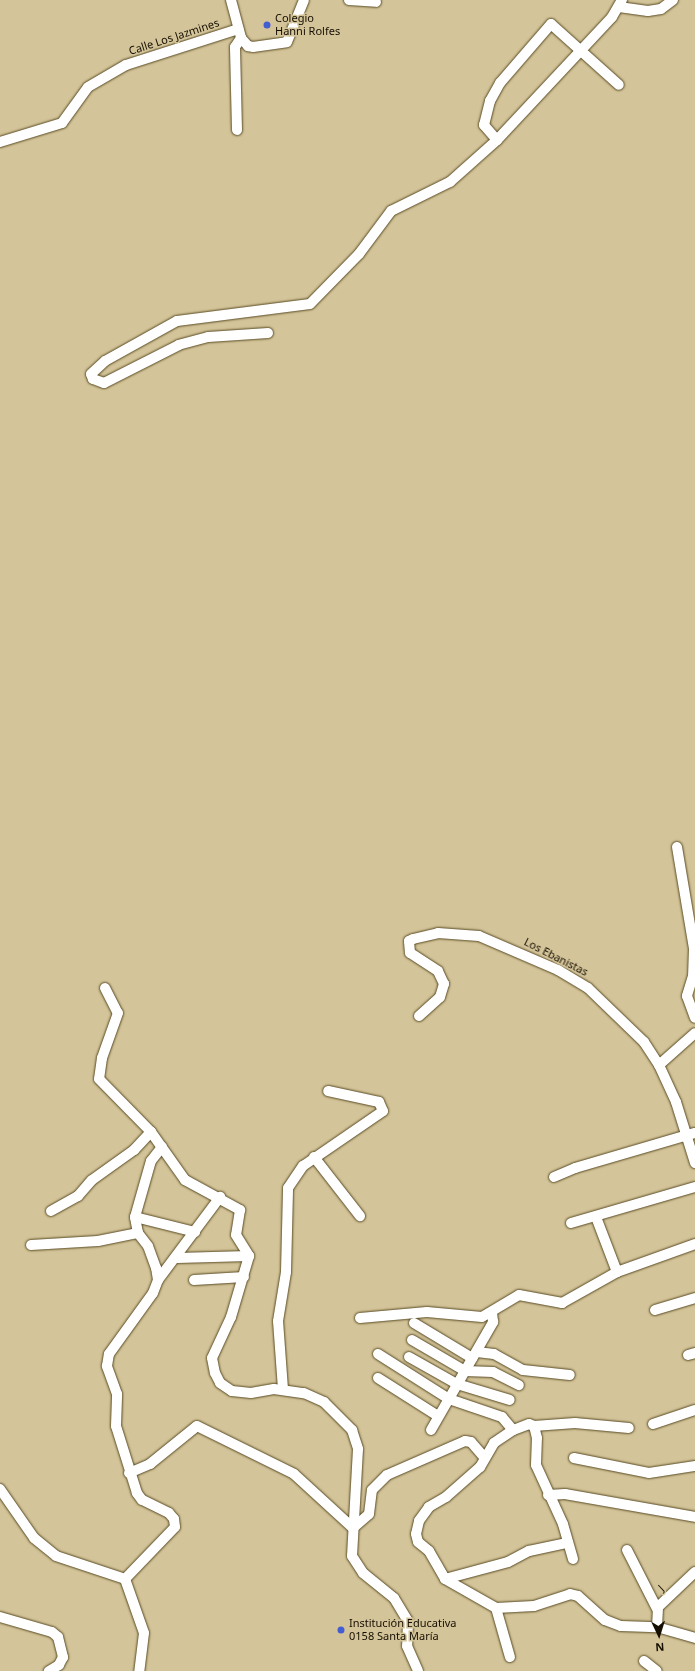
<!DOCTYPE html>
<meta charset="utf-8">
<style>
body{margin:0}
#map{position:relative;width:695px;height:1671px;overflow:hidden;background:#d4c499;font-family:"Noto Sans",sans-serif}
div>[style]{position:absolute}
.roads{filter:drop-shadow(0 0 1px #594b24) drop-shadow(0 0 1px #594b24)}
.minor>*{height:10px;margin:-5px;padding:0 5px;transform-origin:5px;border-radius:5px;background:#fff}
.dots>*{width:11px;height:11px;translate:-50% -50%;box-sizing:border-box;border:2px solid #d4c499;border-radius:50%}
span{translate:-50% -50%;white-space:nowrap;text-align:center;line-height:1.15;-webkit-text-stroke:3px #d4c499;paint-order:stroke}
.poi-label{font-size:11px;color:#150f02}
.left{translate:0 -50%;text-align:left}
.street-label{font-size:11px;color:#150f02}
.north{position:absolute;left:639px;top:1615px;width:40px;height:40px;-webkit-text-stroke:3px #d4c499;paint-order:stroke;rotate:176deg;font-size:11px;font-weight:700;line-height:16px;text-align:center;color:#150f02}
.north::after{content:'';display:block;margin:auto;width:14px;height:18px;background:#150f02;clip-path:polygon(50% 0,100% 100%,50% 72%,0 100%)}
</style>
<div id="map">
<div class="roads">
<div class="minor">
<div style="left:231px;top:0;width:39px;rotate:75deg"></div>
<div style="left:241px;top:38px;width:11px;rotate:49deg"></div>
<div style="left:248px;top:46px;width:5px;rotate:11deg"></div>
<div style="left:253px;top:47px;width:34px;rotate:-8deg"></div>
<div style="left:287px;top:42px;width:45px;rotate:-68deg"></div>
<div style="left:349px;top:0;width:27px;rotate:4deg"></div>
<div style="left:619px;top:7px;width:29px;rotate:8deg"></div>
<div style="left:648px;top:11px;width:13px;rotate:-9deg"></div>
<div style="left:661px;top:9px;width:15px;rotate:-37deg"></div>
<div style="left:237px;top:130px;width:83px;rotate:-91.4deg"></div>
<div style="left:235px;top:47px;width:11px;rotate:-56deg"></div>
<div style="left:497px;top:140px;width:20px;rotate:-131deg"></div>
<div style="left:484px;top:125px;width:25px;rotate:-76deg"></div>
<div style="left:490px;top:101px;width:21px;rotate:-61deg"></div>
<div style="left:500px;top:83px;width:78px;rotate:-49.2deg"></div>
<div style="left:551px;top:24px;width:91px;rotate:41.9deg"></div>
<div style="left:0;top:142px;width:65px;rotate:-17deg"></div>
<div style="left:62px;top:123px;width:44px;rotate:-54.2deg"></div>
<div style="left:88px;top:87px;width:44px;rotate:-30.1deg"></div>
<div style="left:126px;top:65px;width:118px;rotate:-17.8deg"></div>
<div style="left:268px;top:333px;width:60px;rotate:176.2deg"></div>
<div style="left:208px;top:337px;width:30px;rotate:165deg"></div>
<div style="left:179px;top:345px;width:84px;rotate:153.1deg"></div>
<div style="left:104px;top:383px;width:12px;rotate:-160deg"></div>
<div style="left:93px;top:379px;width:5px;rotate:-112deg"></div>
<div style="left:91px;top:374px;width:19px;rotate:-43deg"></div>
<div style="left:105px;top:361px;width:82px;rotate:-29.1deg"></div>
<div style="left:177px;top:321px;width:134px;rotate:-7.3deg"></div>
<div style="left:310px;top:304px;width:70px;rotate:-45.6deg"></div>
<div style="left:359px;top:254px;width:54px;rotate:-53.3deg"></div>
<div style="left:391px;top:211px;width:66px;rotate:-26.2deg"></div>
<div style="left:450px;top:182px;width:63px;rotate:-41.8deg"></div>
<div style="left:497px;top:140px;width:168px;rotate:-46.9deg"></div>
<div style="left:612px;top:17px;width:20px;rotate:-60deg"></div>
<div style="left:677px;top:847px;width:103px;rotate:80.5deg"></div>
<div style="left:694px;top:949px;width:27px;rotate:92deg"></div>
<div style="left:693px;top:976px;width:21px;rotate:107deg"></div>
<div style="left:687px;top:996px;width:23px;rotate:70deg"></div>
<div style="left:105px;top:988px;width:28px;rotate:63deg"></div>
<div style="left:118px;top:1013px;width:48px;rotate:109.6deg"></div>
<div style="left:102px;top:1058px;width:21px;rotate:98deg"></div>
<div style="left:99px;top:1079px;width:74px;rotate:45.5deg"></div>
<div style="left:151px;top:1132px;width:59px;rotate:54.7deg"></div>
<div style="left:185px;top:1180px;width:63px;rotate:28.6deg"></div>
<div style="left:240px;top:1210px;width:25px;rotate:99deg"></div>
<div style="left:236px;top:1235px;width:25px;rotate:58deg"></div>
<div style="left:249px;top:1256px;width:64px;rotate:106.4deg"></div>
<div style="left:231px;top:1317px;width:45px;rotate:114.9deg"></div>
<div style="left:212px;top:1358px;width:15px;rotate:79deg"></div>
<div style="left:215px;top:1373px;width:11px;rotate:63deg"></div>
<div style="left:220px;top:1383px;width:14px;rotate:34deg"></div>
<div style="left:232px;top:1391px;width:19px;rotate:6deg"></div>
<div style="left:251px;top:1393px;width:23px;rotate:-10deg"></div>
<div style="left:274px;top:1389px;width:30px;rotate:8deg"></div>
<div style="left:304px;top:1393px;width:22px;rotate:24deg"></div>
<div style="left:324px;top:1402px;width:40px;rotate:45deg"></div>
<div style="left:352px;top:1430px;width:20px;rotate:72deg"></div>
<div style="left:358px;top:1449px;width:107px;rotate:93.2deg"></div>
<div style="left:352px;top:1556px;width:20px;rotate:57deg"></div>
<div style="left:363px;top:1573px;width:40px;rotate:39deg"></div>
<div style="left:394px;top:1598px;width:27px;rotate:59deg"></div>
<div style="left:408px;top:1621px;width:25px;rotate:92deg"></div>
<div style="left:407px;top:1646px;width:27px;rotate:66deg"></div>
<div style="left:419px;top:1016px;width:28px;rotate:-42deg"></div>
<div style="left:440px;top:997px;width:14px;rotate:-73deg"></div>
<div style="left:444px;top:984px;width:14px;rotate:-115deg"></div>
<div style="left:438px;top:971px;width:33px;rotate:-147deg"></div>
<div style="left:410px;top:953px;width:12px;rotate:-95deg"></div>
<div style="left:409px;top:941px;width:4px;rotate:-27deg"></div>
<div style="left:413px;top:939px;width:26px;rotate:-13deg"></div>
<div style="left:438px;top:933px;width:41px;rotate:4.2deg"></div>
<div style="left:479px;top:936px;width:86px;rotate:23.3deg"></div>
<div style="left:558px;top:970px;width:35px;rotate:31deg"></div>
<div style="left:588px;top:988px;width:78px;rotate:44deg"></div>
<div style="left:644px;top:1042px;width:27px;rotate:57deg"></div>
<div style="left:659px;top:1065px;width:41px;rotate:65.3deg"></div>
<div style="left:676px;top:1102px;width:64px;rotate:72.7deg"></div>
<div style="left:659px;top:1065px;width:48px;rotate:-41.6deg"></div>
<div style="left:314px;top:1157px;width:75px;rotate:52.1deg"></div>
<div style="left:554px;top:1177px;width:23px;rotate:-23deg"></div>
<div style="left:575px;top:1168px;width:125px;rotate:-16.3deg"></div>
<div style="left:51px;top:1211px;width:31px;rotate:-29deg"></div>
<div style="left:78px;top:1196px;width:21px;rotate:-49deg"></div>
<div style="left:92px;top:1180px;width:52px;rotate:-35.5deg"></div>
<div style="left:134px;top:1150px;width:25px;rotate:-47deg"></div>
<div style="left:135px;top:1217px;width:62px;rotate:14deg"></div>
<div style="left:596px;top:1217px;width:59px;rotate:69.1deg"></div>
<div style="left:571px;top:1223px;width:129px;rotate:-16.2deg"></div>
<div style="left:31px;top:1245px;width:67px;rotate:-3.4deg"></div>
<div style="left:98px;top:1241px;width:41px;rotate:-11.3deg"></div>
<div style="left:177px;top:1258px;width:72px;rotate:-1.6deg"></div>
<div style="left:158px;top:1280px;width:104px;rotate:-53.2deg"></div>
<div style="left:194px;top:1280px;width:50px;rotate:-3.4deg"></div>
<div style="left:655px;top:1310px;width:42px;rotate:-16.7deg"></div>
<div style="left:360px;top:1318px;width:67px;rotate:-5.1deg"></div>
<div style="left:427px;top:1312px;width:55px;rotate:5.2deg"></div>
<div style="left:482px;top:1317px;width:43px;rotate:-30.7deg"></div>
<div style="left:519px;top:1295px;width:44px;rotate:10.5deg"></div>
<div style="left:562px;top:1303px;width:63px;rotate:-29.4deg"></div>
<div style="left:617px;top:1272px;width:83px;rotate:-19.7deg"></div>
<div style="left:414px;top:1323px;width:68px;rotate:31.1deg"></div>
<div style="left:412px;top:1340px;width:61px;rotate:30.3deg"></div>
<div style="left:465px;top:1371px;width:28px;rotate:2deg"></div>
<div style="left:493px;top:1372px;width:29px;rotate:27deg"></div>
<div style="left:477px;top:1352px;width:17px;rotate:7deg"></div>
<div style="left:494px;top:1354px;width:33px;rotate:29deg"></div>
<div style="left:523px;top:1370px;width:47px;rotate:6.1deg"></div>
<div style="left:378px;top:1354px;width:84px;rotate:32.4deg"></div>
<div style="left:449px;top:1399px;width:56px;rotate:18.8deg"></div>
<div style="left:502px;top:1417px;width:17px;rotate:50deg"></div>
<div style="left:688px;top:1355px;width:7px;rotate:-16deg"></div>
<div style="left:409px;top:1357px;width:55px;rotate:29.4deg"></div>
<div style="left:457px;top:1384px;width:55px;rotate:16.8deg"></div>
<div style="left:378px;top:1378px;width:71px;rotate:32.3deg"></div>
<div style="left:283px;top:1389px;width:68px;rotate:-94.2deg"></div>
<div style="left:278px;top:1321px;width:50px;rotate:-80.7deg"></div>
<div style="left:286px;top:1272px;width:84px;rotate:-88.6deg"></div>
<div style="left:288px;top:1188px;width:27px;rotate:-56deg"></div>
<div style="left:303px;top:1166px;width:97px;rotate:-34.5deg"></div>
<div style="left:383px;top:1111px;width:10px;rotate:-114deg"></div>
<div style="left:379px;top:1102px;width:52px;rotate:-167.8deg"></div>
<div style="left:653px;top:1424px;width:44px;rotate:-18.4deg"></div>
<div style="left:534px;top:1426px;width:41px;rotate:-4.2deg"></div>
<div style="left:575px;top:1423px;width:54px;rotate:5.3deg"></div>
<div style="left:431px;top:1430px;width:125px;rotate:-60.1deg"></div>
<div style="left:493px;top:1322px;width:9px;rotate:-96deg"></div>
<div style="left:574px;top:1458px;width:76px;rotate:11.3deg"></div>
<div style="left:649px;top:1473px;width:47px;rotate:-8.7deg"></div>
<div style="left:129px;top:1473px;width:23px;rotate:-23deg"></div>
<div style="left:150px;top:1464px;width:60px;rotate:-39deg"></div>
<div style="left:197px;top:1426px;width:108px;rotate:26.3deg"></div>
<div style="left:294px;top:1474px;width:80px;rotate:42.5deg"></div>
<div style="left:353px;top:1528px;width:21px;rotate:-41deg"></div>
<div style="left:369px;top:1514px;width:24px;rotate:-83deg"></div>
<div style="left:372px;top:1490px;width:21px;rotate:-45deg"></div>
<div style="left:387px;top:1475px;width:85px;rotate:-23.6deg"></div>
<div style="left:465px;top:1441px;width:6px;rotate:9deg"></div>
<div style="left:471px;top:1442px;width:21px;rotate:49deg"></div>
<div style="left:0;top:1489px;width:60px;rotate:55.2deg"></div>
<div style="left:34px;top:1538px;width:28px;rotate:39deg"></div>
<div style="left:56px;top:1556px;width:73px;rotate:18.4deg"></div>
<div style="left:125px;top:1579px;width:57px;rotate:70.6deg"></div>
<div style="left:144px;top:1633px;width:38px;rotate:97deg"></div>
<div style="left:548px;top:1495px;width:17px;rotate:-3deg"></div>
<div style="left:565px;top:1494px;width:132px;rotate:10deg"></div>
<div style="left:627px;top:1550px;width:66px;rotate:63deg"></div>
<div style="left:573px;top:1559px;width:36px;rotate:-106deg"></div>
<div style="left:563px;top:1524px;width:65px;rotate:-114.6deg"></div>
<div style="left:536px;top:1465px;width:27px;rotate:-88deg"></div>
<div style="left:537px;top:1438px;width:12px;rotate:-104deg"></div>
<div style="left:534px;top:1426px;width:5px;rotate:-158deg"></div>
<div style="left:529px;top:1424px;width:17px;rotate:159deg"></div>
<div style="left:513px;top:1430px;width:23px;rotate:146deg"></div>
<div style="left:494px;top:1443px;width:28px;rotate:120deg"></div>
<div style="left:480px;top:1467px;width:45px;rotate:138.6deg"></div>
<div style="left:446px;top:1497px;width:20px;rotate:150deg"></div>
<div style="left:429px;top:1507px;width:17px;rotate:126deg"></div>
<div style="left:419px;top:1521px;width:13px;rotate:103deg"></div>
<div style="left:416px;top:1534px;width:8px;rotate:76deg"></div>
<div style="left:418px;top:1542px;width:14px;rotate:39deg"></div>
<div style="left:429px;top:1551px;width:32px;rotate:60deg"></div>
<div style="left:445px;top:1579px;width:59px;rotate:29.6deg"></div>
<div style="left:496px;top:1608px;width:38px;rotate:-3deg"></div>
<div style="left:534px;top:1606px;width:38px;rotate:-18deg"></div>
<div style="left:570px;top:1594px;width:8px;rotate:14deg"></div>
<div style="left:578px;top:1596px;width:36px;rotate:42deg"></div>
<div style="left:605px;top:1620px;width:17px;rotate:21deg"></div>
<div style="left:621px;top:1626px;width:36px;rotate:2deg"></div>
<div style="left:657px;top:1627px;width:40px;rotate:16deg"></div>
<div style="left:125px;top:1579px;width:72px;rotate:-46.1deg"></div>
<div style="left:175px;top:1527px;width:8px;rotate:-97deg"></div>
<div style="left:174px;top:1519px;width:8px;rotate:-130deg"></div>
<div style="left:169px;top:1513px;width:30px;rotate:-154deg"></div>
<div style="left:142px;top:1500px;width:9px;rotate:-126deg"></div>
<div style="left:137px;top:1493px;width:70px;rotate:-107.4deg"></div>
<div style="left:116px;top:1426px;width:32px;rotate:-88deg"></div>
<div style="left:117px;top:1394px;width:30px;rotate:-110deg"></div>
<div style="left:107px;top:1366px;width:12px;rotate:-81deg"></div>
<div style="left:109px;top:1354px;width:75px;rotate:-54.2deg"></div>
<div style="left:153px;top:1293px;width:14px;rotate:-69deg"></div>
<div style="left:158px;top:1280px;width:12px;rotate:-99deg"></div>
<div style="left:156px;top:1268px;width:23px;rotate:-110deg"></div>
<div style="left:148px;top:1246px;width:16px;rotate:-128deg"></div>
<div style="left:138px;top:1233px;width:16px;rotate:-101deg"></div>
<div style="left:135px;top:1217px;width:58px;rotate:-74.1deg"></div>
<div style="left:151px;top:1161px;width:18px;rotate:-52deg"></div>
<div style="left:445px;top:1579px;width:65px;rotate:-15.1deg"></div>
<div style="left:508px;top:1562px;width:24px;rotate:-28deg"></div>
<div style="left:529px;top:1551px;width:39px;rotate:-12deg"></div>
<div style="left:496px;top:1608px;width:51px;rotate:74.1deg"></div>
<div style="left:0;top:1617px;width:54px;rotate:16.1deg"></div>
<div style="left:52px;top:1632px;width:8px;rotate:40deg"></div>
<div style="left:58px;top:1637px;width:21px;rotate:76deg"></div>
<div style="left:63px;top:1657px;width:9px;rotate:117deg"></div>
<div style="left:59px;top:1665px;width:12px;rotate:149deg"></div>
<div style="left:657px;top:1627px;width:20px;rotate:-87deg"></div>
<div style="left:658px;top:1607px;width:51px;rotate:-43.4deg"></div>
<div style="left:644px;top:1661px;width:16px;rotate:38deg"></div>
</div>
</div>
<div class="dots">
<div style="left:267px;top:25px;background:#425ed1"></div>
<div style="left:341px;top:1630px;background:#425ed1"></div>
</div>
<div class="poi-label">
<span class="left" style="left:275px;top:25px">Colegio<br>Hanni Rolfes</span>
<span class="left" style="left:349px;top:1630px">Institución Educativa<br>0158 Santa María</span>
</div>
<div class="street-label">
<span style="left:174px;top:37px;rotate:-18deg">Calle Los Jazmines</span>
<span style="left:556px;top:957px;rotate:27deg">Los Ebanistas</span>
<span style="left:661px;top:1588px;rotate:-43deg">J</span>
</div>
<div class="north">N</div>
</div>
